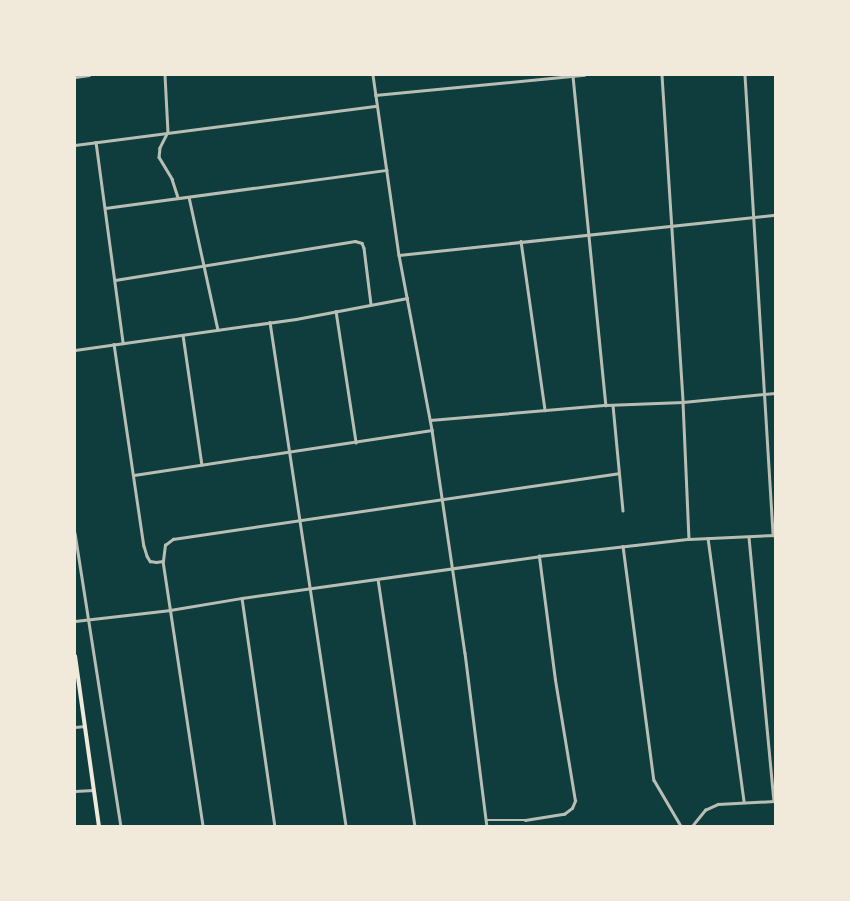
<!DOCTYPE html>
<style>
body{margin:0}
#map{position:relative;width:850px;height:901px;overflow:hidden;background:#0f3d3e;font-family:"IBM Plex Sans",sans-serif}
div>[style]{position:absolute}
.minor>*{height:2.5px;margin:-1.25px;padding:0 1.25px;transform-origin:1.25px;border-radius:1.25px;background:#b8beb3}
.primary>*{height:4px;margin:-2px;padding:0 2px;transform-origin:2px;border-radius:2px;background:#f1e9da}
span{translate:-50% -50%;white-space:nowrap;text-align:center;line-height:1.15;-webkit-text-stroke:4px #f1e9da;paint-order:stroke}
.frame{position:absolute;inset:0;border:76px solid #f1e9da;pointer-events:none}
</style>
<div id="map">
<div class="minor">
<div style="left:165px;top:75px;width:57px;rotate:87deg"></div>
<div style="left:168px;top:132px;width:18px;rotate:117deg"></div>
<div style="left:160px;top:148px;width:9px;rotate:96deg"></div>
<div style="left:159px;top:157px;width:26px;rotate:59deg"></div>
<div style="left:172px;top:179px;width:20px;rotate:72deg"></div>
<div style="left:373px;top:75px;width:182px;rotate:81.8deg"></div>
<div style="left:399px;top:255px;width:178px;rotate:79.3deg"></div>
<div style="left:432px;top:430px;width:225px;rotate:81.6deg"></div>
<div style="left:465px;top:653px;width:174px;rotate:82.8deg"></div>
<div style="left:662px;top:75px;width:328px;rotate:86.3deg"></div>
<div style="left:683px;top:402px;width:137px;rotate:87.5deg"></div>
<div style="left:745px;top:75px;width:461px;rotate:86.5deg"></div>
<div style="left:573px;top:76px;width:331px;rotate:84.3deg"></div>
<div style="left:606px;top:405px;width:77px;rotate:-2.2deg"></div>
<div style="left:683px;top:402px;width:92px;rotate:-5.6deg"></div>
<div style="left:75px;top:77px;width:14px;rotate:-8deg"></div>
<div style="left:375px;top:95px;width:210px;rotate:-5.5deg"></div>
<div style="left:96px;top:142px;width:203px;rotate:82.3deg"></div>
<div style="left:75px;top:145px;width:304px;rotate:-7.4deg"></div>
<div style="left:189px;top:197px;width:136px;rotate:77.7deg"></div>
<div style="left:105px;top:208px;width:284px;rotate:-7.7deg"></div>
<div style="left:521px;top:241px;width:171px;rotate:81.9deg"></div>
<div style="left:399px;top:255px;width:378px;rotate:-6.1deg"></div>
<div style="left:115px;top:280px;width:243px;rotate:-9.2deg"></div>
<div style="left:355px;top:241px;width:7px;rotate:16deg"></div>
<div style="left:362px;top:243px;width:5px;rotate:68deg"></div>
<div style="left:364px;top:248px;width:56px;rotate:82.9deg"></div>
<div style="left:336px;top:311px;width:133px;rotate:81.3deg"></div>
<div style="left:270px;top:322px;width:510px;rotate:81.42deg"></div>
<div style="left:183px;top:335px;width:131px;rotate:81.7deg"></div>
<div style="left:114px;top:344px;width:204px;rotate:81.6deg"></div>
<div style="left:144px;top:546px;width:10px;rotate:73deg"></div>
<div style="left:147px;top:556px;width:6px;rotate:59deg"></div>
<div style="left:150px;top:561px;width:6px;rotate:9deg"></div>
<div style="left:156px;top:562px;width:7px;rotate:-8deg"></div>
<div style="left:163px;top:561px;width:16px;rotate:-83deg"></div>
<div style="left:165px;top:545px;width:10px;rotate:-37deg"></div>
<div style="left:173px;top:539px;width:450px;rotate:-8.4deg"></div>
<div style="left:75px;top:350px;width:223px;rotate:-8deg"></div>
<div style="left:296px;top:319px;width:113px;rotate:-10.7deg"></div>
<div style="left:613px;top:405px;width:106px;rotate:84.6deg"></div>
<div style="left:430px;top:420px;width:177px;rotate:-4.9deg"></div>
<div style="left:134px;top:475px;width:301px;rotate:-8.6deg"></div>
<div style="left:75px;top:533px;width:297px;rotate:81.1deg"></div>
<div style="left:749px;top:537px;width:265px;rotate:84.6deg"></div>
<div style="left:708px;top:538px;width:266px;rotate:82.2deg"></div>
<div style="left:623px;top:546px;width:236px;rotate:82.5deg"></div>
<div style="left:654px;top:780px;width:53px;rotate:59.6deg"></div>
<div style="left:163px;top:561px;width:268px;rotate:81.4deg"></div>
<div style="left:378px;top:579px;width:250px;rotate:81.5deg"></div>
<div style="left:242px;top:598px;width:230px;rotate:81.8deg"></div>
<div style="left:75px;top:621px;width:96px;rotate:-6.6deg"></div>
<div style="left:170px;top:610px;width:73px;rotate:-9.5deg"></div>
<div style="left:242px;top:598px;width:300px;rotate:-8deg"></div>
<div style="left:539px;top:556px;width:151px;rotate:-6.5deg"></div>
<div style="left:689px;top:539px;width:86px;rotate:-2.7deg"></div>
<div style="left:75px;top:727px;width:10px;rotate:-6deg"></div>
<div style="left:75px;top:791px;width:18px;rotate:-3deg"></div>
<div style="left:486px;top:820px;width:39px"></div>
<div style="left:525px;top:820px;width:39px;rotate:-9deg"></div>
<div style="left:564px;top:814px;width:10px;rotate:-37deg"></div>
<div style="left:572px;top:808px;width:8px;rotate:-67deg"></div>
<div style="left:575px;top:801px;width:123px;rotate:-99.4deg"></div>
<div style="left:555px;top:680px;width:125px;rotate:-97.4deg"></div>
<div style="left:692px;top:826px;width:21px;rotate:-51deg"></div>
<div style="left:705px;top:810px;width:14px;rotate:-25deg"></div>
<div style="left:718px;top:804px;width:56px;rotate:-3.1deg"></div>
</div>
<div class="primary">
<div style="left:75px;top:656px;width:172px;rotate:82deg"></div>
</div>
<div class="frame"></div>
</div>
